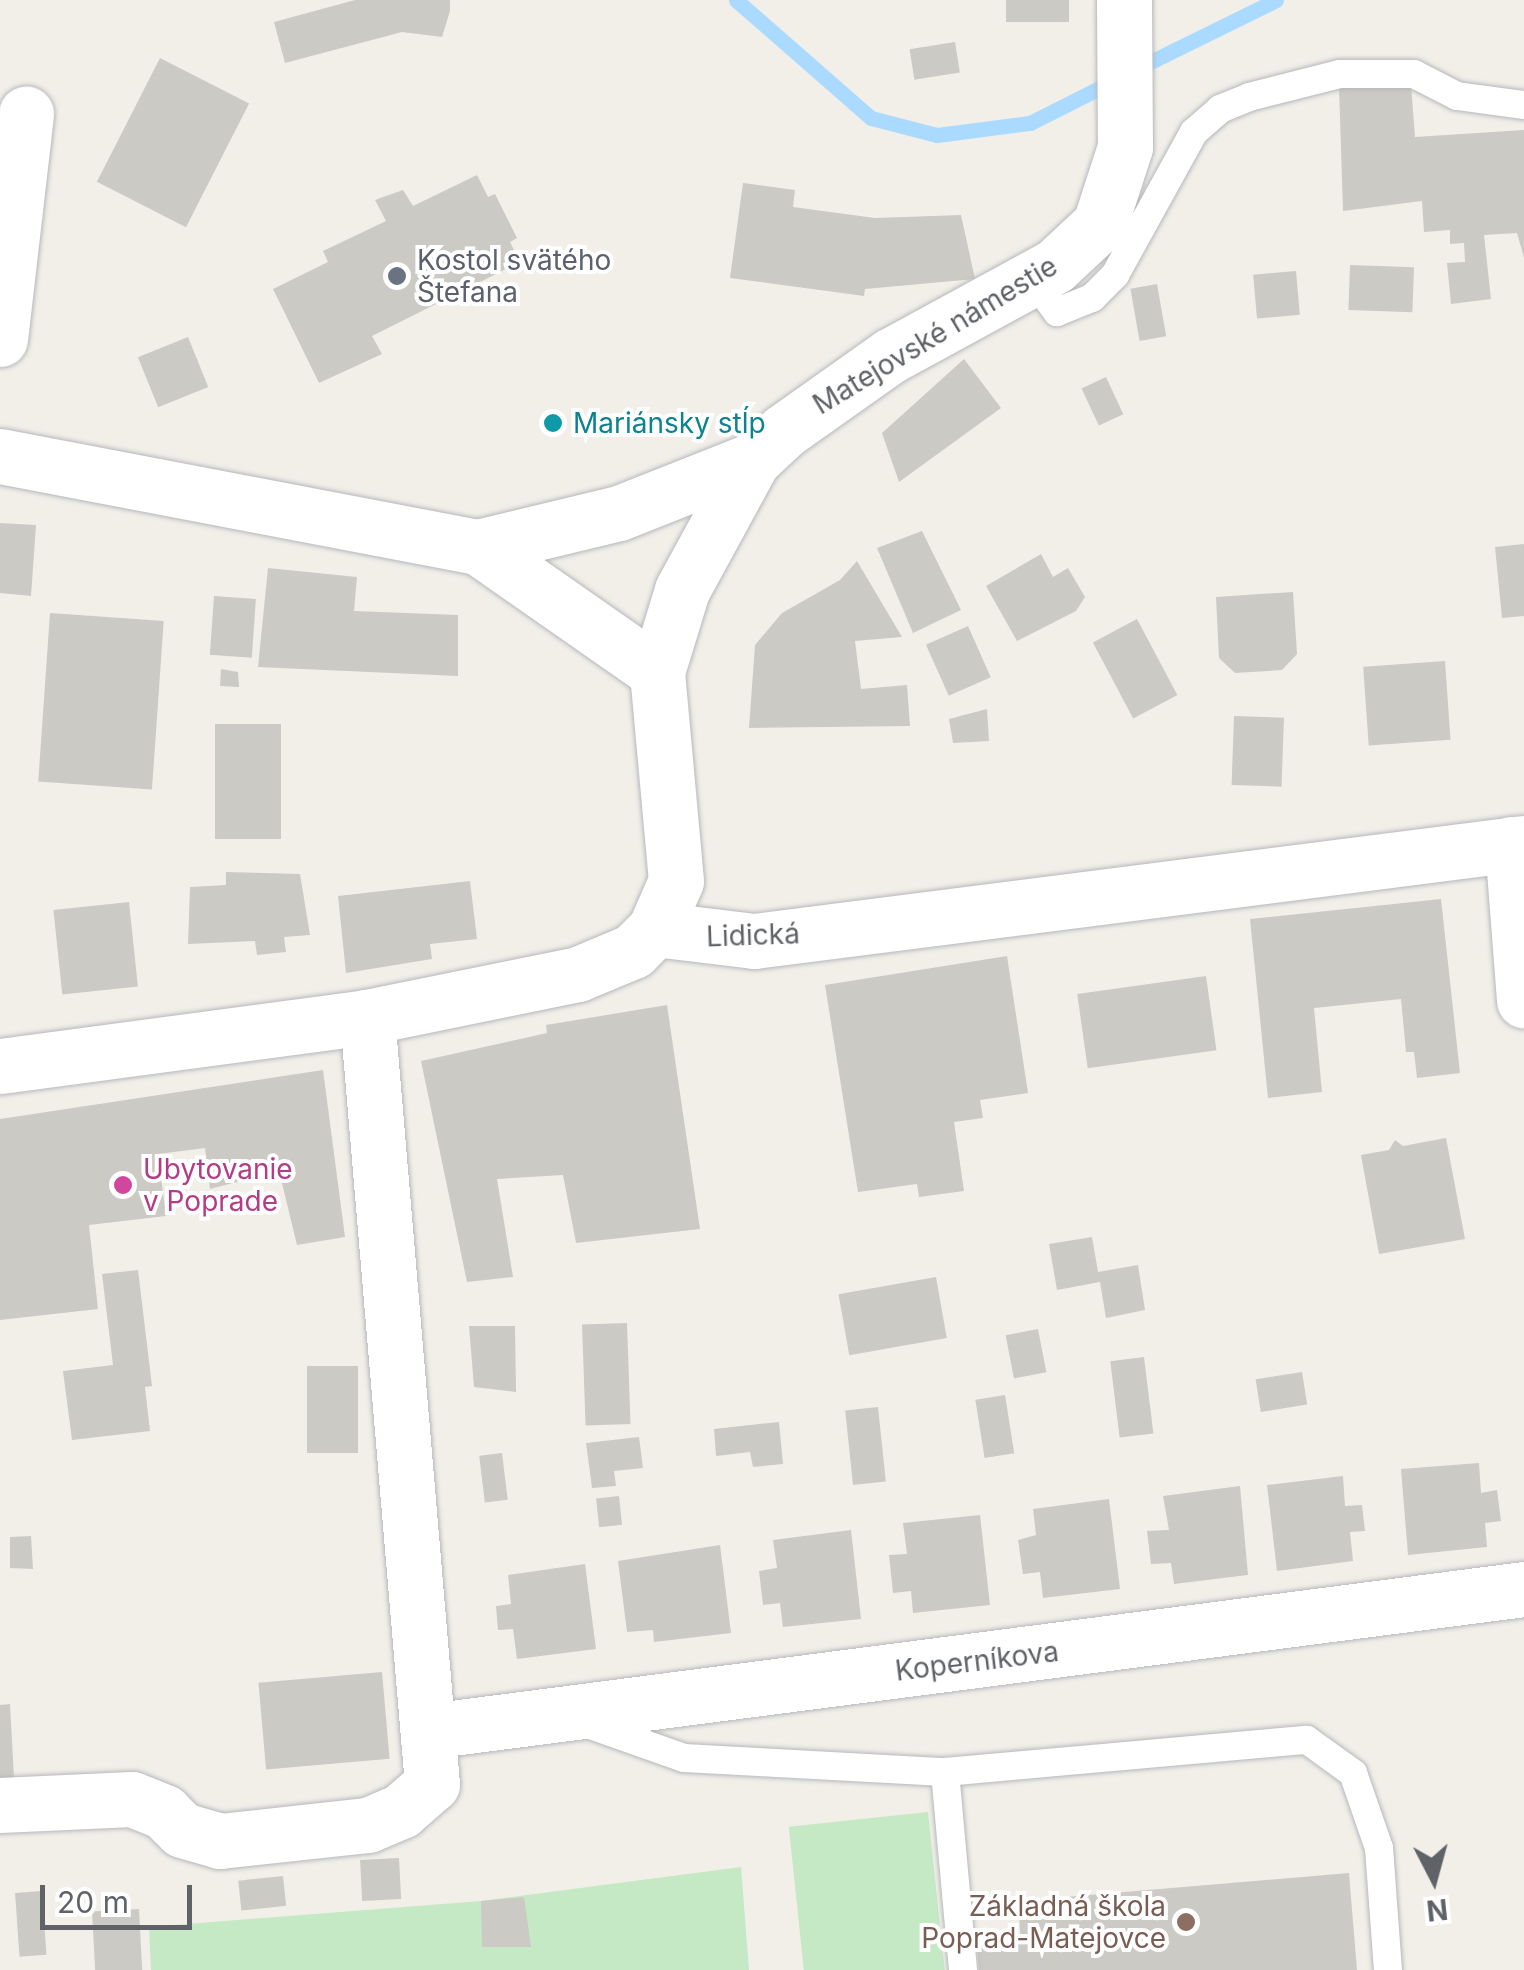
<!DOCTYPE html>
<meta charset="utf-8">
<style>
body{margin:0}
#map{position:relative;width:1524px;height:1970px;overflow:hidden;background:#f1efe8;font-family:Inter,sans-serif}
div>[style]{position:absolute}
.green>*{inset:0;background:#c5e8c5;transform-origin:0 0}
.stream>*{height:15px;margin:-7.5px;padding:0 7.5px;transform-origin:7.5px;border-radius:7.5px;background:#aadaff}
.building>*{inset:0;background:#cccac5;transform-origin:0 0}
.roads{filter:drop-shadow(0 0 2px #b5b8bc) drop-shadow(0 0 2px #b5b8bc)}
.service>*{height:28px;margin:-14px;padding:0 14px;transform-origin:14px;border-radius:14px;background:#fff}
.minor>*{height:55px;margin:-27.5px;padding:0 27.5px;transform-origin:27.5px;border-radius:27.5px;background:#fff}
.dots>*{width:28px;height:28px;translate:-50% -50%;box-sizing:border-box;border:5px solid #fff;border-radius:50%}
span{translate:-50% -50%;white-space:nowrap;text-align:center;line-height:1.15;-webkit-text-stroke:8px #fff;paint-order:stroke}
.worship-label{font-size:28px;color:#5b616d}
.left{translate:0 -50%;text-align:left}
.street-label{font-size:28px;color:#5f6368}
.culture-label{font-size:28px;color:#0d838f}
.hotel-label{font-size:28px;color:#b23c85}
.education-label{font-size:28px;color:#785e54}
.right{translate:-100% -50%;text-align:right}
.north{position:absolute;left:1384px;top:1830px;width:100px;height:100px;-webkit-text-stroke:8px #fff;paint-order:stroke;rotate:174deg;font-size:28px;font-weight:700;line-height:40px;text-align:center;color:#5f6368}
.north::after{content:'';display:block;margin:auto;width:35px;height:45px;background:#5f6368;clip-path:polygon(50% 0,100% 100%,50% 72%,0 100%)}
.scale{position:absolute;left:40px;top:1885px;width:152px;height:45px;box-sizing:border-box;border:5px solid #5f6368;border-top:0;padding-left:12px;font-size:30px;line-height:35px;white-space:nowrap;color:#5f6368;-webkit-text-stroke:8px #fff;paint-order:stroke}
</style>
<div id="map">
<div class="green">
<div style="left:928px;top:1812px;width:159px;height:140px;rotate:84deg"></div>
<div style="clip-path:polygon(741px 1867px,749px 1970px,151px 1970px,149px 1927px,481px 1901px)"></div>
</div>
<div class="stream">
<div style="left:736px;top:0;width:179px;rotate:41.2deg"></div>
<div style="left:871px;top:118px;width:68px;rotate:14.4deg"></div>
<div style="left:937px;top:135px;width:94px;rotate:-7.4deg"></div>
<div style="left:1030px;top:123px;width:91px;rotate:-26.8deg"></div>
<div style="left:1136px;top:69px;width:156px;rotate:-26.2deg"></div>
</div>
<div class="building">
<div style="clip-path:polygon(355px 0,450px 0,450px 11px,442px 37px,402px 32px,285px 63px,274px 22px)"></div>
<div style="left:1006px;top:0;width:63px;height:22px"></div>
<div style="left:955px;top:42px;width:31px;height:46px;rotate:81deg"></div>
<div style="left:160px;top:58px;width:100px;height:139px;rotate:27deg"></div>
<div style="clip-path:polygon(1411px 85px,1415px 137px,1524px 130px,1524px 258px,1517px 233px,1484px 235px,1491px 299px,1451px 304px,1447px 263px,1465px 262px,1464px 243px,1450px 244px,1450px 230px,1424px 232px,1422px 201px,1343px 211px,1339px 87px)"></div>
<div style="clip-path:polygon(477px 175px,488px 197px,495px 194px,517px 238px,510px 242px,520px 262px,372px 336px,382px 354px,319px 383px,273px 289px,328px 262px,323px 251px,386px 221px,375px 200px,403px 190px,413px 206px)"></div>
<div style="clip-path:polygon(743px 183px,795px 190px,793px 207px,875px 218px,961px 215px,975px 279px,865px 289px,864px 296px,730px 278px)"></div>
<div style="left:1350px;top:265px;width:64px;height:45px;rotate:2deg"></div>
<div style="left:1296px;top:271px;width:44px;height:43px;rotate:85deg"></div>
<div style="left:1157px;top:284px;width:53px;height:27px;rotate:80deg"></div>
<div style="left:188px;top:337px;width:54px;height:54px;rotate:68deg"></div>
<div style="clip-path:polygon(964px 359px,1001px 408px,899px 482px,882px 433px)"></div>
<div style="left:1106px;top:377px;width:41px;height:27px;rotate:65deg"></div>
<div style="clip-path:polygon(0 523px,36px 525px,31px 596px,0 593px)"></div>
<div style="clip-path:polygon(922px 531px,961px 610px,913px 633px,877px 548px)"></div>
<div style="clip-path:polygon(1524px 544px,1524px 616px,1502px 618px,1495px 547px)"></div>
<div style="clip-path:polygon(1041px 554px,1053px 577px,1068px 568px,1085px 597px,1076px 611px,1017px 641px,986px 586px)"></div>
<div style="clip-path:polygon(857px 561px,902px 637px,855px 641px,861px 689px,907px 685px,910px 726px,749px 728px,755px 645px,782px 613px,840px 580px)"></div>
<div style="clip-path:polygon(268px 568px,357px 577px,354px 611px,458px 615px,458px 676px,258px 667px)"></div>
<div style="clip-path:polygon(1293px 592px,1297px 654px,1282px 670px,1235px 673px,1219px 658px,1216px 597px)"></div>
<div style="left:214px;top:596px;width:42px;height:59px;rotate:4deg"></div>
<div style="left:50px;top:613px;width:114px;height:169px;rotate:4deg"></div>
<div style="left:1137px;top:619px;width:86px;height:50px;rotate:62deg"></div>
<div style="left:968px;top:626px;width:56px;height:46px;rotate:66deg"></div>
<div style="left:1445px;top:661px;width:79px;height:82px;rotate:86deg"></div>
<div style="clip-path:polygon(221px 669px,238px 672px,239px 687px,220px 686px)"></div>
<div style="clip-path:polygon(987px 709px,989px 741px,953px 743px,949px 719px)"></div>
<div style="left:1234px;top:716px;width:50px;height:69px;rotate:2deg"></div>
<div style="left:215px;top:724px;width:66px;height:115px"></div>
<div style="clip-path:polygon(226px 872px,300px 874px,310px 935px,284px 937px,286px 952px,257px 955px,255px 941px,188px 944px,190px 887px,226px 885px)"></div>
<div style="clip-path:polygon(470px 881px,477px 939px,430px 944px,432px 959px,346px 973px,338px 896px)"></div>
<div style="clip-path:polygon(1441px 899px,1460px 1073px,1417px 1078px,1414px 1052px,1406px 1052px,1401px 999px,1314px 1008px,1322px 1092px,1268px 1098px,1250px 919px)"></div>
<div style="left:129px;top:902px;width:85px;height:76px;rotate:84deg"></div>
<div style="clip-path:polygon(1007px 956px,1028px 1093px,980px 1100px,983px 1118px,954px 1122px,964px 1191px,919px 1197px,917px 1184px,858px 1192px,825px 985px)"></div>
<div style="left:1206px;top:976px;width:75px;height:130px;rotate:82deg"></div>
<div style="clip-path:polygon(667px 1005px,700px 1229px,576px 1243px,563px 1175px,497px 1179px,513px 1277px,467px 1282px,421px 1061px,547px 1033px,546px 1025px)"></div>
<div style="clip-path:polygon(323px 1070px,345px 1237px,297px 1245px,279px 1171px,210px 1189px,205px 1148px,158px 1154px,166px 1216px,89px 1225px,98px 1309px,0 1320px,0 1119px)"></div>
<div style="clip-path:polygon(1446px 1138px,1465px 1239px,1379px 1254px,1361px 1155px,1389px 1150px,1395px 1140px,1403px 1146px)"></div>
<div style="clip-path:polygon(1092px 1237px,1098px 1272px,1138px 1265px,1145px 1310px,1106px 1318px,1100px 1282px,1057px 1290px,1049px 1244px)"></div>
<div style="clip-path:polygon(138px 1270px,152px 1386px,145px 1387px,150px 1431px,72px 1440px,63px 1371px,113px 1365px,102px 1274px)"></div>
<div style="left:936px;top:1277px;width:62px;height:99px;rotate:80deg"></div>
<div style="left:627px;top:1323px;width:101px;height:45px;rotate:88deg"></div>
<div style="clip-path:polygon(469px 1326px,515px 1326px,516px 1392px,474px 1387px)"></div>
<div style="left:1038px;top:1329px;width:44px;height:33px;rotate:79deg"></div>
<div style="left:1144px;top:1357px;width:77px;height:34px;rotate:83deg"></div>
<div style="left:358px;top:1366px;width:87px;height:51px;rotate:90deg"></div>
<div style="left:1302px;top:1372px;width:33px;height:47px;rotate:81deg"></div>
<div style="left:1005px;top:1395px;width:59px;height:30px;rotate:81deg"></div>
<div style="left:878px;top:1407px;width:75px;height:33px;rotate:84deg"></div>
<div style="clip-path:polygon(779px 1422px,783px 1464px,753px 1467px,750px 1452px,716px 1456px,714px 1429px)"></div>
<div style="clip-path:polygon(639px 1437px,643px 1468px,614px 1471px,616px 1486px,592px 1488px,586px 1443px)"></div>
<div style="left:502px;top:1453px;width:47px;height:23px;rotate:83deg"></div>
<div style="clip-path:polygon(1479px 1463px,1481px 1493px,1497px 1490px,1501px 1521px,1485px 1523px,1487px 1547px,1408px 1555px,1401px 1469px)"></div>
<div style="clip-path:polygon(1343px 1476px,1345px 1506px,1362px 1505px,1365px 1531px,1350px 1532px,1353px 1561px,1277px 1571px,1267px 1485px)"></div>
<div style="clip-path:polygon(1240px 1486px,1248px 1575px,1174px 1584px,1171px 1563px,1151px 1564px,1147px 1531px,1169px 1530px,1163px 1496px)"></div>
<div style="left:619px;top:1496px;width:29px;height:23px;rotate:84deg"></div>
<div style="clip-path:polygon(1109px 1499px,1120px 1589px,1043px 1598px,1040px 1572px,1023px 1574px,1018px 1540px,1036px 1535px,1033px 1509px)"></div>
<div style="clip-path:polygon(980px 1515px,990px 1605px,913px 1613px,911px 1591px,893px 1593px,889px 1555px,907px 1554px,903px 1523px)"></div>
<div style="clip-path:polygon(851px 1530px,861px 1619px,783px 1627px,780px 1603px,763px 1605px,759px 1571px,777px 1568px,773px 1540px)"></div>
<div style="clip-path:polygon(31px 1536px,33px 1569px,10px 1568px,10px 1537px)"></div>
<div style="clip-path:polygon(720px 1545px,731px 1633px,654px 1642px,653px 1630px,627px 1632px,618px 1561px)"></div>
<div style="clip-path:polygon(585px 1564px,596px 1649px,517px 1659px,513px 1629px,498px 1630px,496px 1606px,511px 1604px,508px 1575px)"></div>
<div style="left:382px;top:1672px;width:87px;height:124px;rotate:85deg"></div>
<div style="clip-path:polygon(10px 1704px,14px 1778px,0 1778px,0 1705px)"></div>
<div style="left:399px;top:1858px;width:41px;height:39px;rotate:87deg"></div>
<div style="clip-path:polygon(1349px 1873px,1357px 1970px,979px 1970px,977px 1947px,1021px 1943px,1018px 1901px)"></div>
<div style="left:283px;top:1876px;width:30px;height:45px;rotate:84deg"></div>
<div style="left:42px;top:1891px;width:64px;height:27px;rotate:86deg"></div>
<div style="clip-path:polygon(524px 1897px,531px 1947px,482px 1947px,481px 1901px)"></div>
<div style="left:139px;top:1909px;width:61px;height:47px;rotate:87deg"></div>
</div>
<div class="roads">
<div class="service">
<div style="left:1033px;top:279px;width:41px;rotate:54deg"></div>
<div style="left:1057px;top:312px;width:38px;rotate:-22deg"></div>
<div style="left:1092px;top:298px;width:33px;rotate:-45deg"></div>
<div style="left:1115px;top:275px;width:163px;rotate:-61.1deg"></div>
<div style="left:1194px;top:132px;width:35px;rotate:-41deg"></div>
<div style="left:1220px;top:109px;width:31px;rotate:-22deg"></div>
<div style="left:1249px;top:97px;width:94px;rotate:-14.2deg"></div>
<div style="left:1340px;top:74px;width:74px"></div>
<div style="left:1414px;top:74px;width:48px;rotate:27.1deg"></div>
<div style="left:1457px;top:96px;width:68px;rotate:7.7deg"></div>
<div style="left:585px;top:1723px;width:105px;rotate:19.5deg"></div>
<div style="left:684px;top:1758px;width:261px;rotate:3.1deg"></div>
<div style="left:945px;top:1772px;width:363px;rotate:-5.1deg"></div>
<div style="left:1307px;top:1740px;width:57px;rotate:35.7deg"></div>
<div style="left:1353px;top:1773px;width:79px;rotate:70.9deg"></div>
<div style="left:1379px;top:1848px;width:122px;rotate:85.8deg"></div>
<div style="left:945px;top:1772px;width:199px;rotate:84.8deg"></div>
</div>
<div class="minor">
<div style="left:0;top:339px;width:227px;rotate:-83.4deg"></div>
<div style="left:0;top:456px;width:487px;rotate:10.8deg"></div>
<div style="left:478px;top:547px;width:145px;rotate:-13.6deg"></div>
<div style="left:619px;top:513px;width:144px;rotate:-21.6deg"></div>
<div style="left:478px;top:547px;width:218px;rotate:34.9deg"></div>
<div style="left:1512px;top:844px;width:157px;rotate:85.6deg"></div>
<div style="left:655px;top:929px;width:100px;rotate:6.9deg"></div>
<div style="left:754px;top:941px;width:776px;rotate:-7.25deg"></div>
<div style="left:0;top:1066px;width:370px;rotate:-7.6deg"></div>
<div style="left:367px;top:1017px;width:215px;rotate:-11.5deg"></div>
<div style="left:578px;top:974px;width:60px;rotate:-22.7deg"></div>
<div style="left:633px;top:951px;width:31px;rotate:-45deg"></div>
<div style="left:655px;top:929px;width:52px;rotate:-66.4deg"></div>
<div style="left:676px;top:881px;width:210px;rotate:-95.2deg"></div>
<div style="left:657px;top:672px;width:86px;rotate:-73deg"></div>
<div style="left:682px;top:590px;width:148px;rotate:-61.4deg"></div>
<div style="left:753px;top:460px;width:42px;rotate:-43.1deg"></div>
<div style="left:784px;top:431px;width:130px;rotate:-35.3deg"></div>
<div style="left:890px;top:356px;width:188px;rotate:-28.6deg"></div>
<div style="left:1055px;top:266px;width:62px;rotate:-43deg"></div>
<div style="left:1100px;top:224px;width:81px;rotate:-72deg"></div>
<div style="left:1125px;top:147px;width:147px;rotate:-90.4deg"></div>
<div style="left:429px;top:1731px;width:1104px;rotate:-7.39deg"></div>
<div style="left:0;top:1805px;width:132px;rotate:-2.6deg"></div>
<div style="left:132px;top:1799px;width:35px;rotate:22deg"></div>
<div style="left:164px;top:1812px;width:25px;rotate:45deg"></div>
<div style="left:182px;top:1830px;width:40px;rotate:16deg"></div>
<div style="left:220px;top:1841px;width:149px;rotate:-6.2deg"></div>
<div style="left:368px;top:1825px;width:36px;rotate:-23deg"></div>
<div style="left:401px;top:1811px;width:41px;rotate:-41.1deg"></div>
<div style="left:432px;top:1784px;width:770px;rotate:-94.84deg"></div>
</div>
</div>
<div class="dots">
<div style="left:397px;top:276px;background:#6b7280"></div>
<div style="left:553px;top:423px;background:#0f9aa8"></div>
<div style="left:123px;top:1185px;background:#d1479c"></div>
<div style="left:1186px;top:1922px;background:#8d6e63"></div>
</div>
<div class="worship-label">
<span class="left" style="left:417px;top:276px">Kostol svätého<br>Štefana</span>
</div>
<div class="street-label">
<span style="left:935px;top:335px;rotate:-31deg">Matejovské námestie</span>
<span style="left:753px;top:935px;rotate:-2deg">Lidická</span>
<span style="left:977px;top:1661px;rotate:-7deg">Koperníkova</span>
</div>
<div class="culture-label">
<span class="left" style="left:573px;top:423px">Mariánsky stĺp</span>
</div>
<div class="hotel-label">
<span class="left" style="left:143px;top:1185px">Ubytovanie<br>v Poprade</span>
</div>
<div class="education-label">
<span class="right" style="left:1166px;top:1922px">Základná škola<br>Poprad-Matejovce</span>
</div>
<div class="north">N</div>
<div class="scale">20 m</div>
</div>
